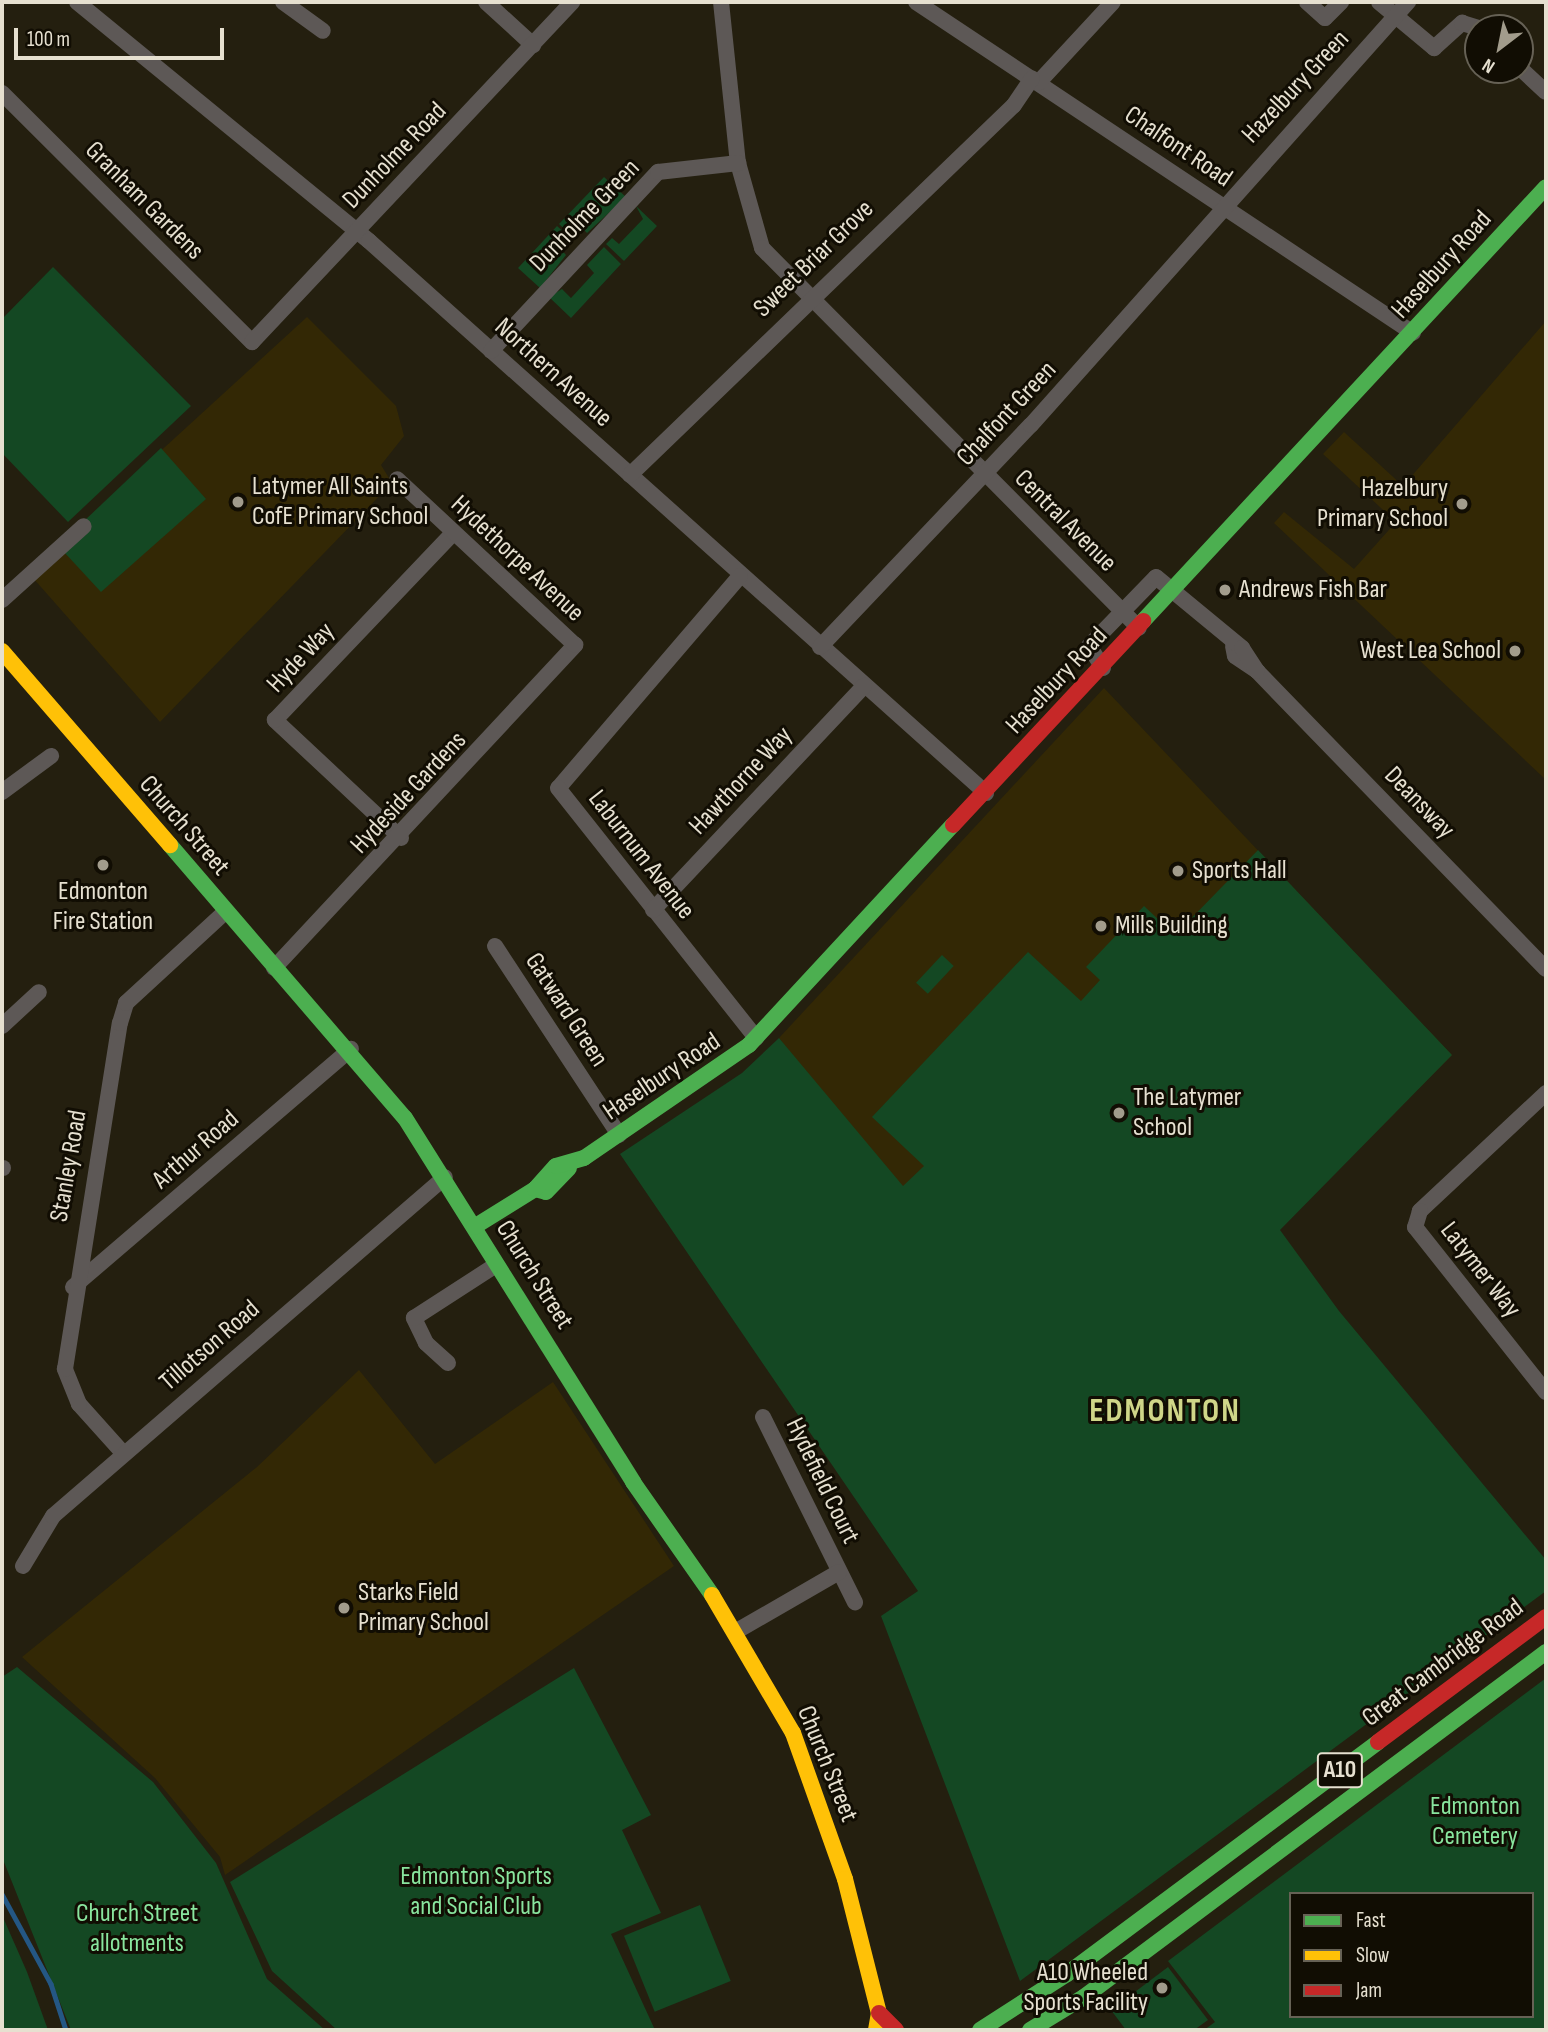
<!DOCTYPE html>
<style>
body{margin:0}
#map{position:relative;width:1548px;height:2032px;overflow:hidden;background:#241f0f;font-family:"Sofia Sans Condensed",sans-serif}
div>[style]{position:absolute}
.built>*{inset:0;background:#332805}
.green>*{inset:0;background:#144823;transform-origin:0 0}
.stream>*{height:4.5px;margin:-2.25px;padding:0 2.25px;transform-origin:2.25px;border-radius:2.25px;background:#245784}
.street>*{height:16px;margin:-8px;padding:0 8px;transform-origin:8px;border-radius:8px;background:#5d5856}
.fast>*{height:16px;margin:-8px;padding:0 8px;transform-origin:8px;border-radius:8px;background:#4caf50}
.slow>*{height:16px;margin:-8px;padding:0 8px;transform-origin:8px;border-radius:8px;background:#ffc107}
.jam>*{height:16px;margin:-8px;padding:0 8px;transform-origin:8px;border-radius:8px;background:#c62828}
.dots>*{width:19px;height:19px;translate:-50% -50%;box-sizing:border-box;border:4px solid #110d03;border-radius:50%}
span{translate:-50% -50%;white-space:nowrap;text-align:center;line-height:1.15;-webkit-text-stroke:6px #110d03;paint-order:stroke}
.shield-label span{padding:2px 5px;background:#110d03;border:2px solid;border-radius:5px;-webkit-text-stroke-width:0}
.shield-label{font-size:24px;color:#e6e0d0;font-weight:700}
.street-label{font-size:26px;color:#e6e0d0}
.poi-label{font-size:26px;color:#e6e0d0}
.left{translate:0 -50%;text-align:left}
.right{translate:-100% -50%;text-align:right}
.park-label{font-size:26px;color:#89e59e}
.district-label{font-size:33px;color:#cfd688;font-weight:700;letter-spacing:2px}
.frame{position:absolute;inset:0;border:4px solid #e6e0d0;pointer-events:none}
.legend{position:absolute;left:1289px;top:1892px;width:245px;height:126px;box-sizing:border-box;background:#110d03;border:2px solid #666155;margin:0;padding:9px 12px;list-style:none;font-size:21px;color:#e6e0d0}
.legend li{display:flex;align-items:center;gap:14px;height:35px}
.legend b{width:35px;border:2px solid #666155}
.north{position:absolute;left:1464px;top:14px;width:70px;height:70px;box-sizing:border-box;background:#110d03;border:2px solid #666155;border-radius:50%;rotate:212deg;font-size:19px;font-weight:700;line-height:28px;text-align:center;color:#e6e0d0}
.north::after{content:'';display:block;margin:auto;width:24px;height:32px;background:#a29c8c;clip-path:polygon(50% 0,100% 100%,50% 72%,0 100%)}
.scale{position:absolute;left:14px;top:28px;width:210px;height:32px;box-sizing:border-box;border:4px solid #e6e0d0;border-top:0;padding-left:9px;font-size:21px;line-height:24px;white-space:nowrap;color:#e6e0d0;-webkit-text-stroke:5px #110d03;paint-order:stroke}
</style>
<div id="map">
<div class="built">
<div style="clip-path:polygon(307px 317px,396px 406px,404px 436px,381px 465px,392px 483px,160px 722px,33px 578px,83px 522px)"></div>
<div style="clip-path:polygon(1546px 321px,1546px 780px,1274px 523px,1284px 512px,1354px 569px,1396px 522px,1323px 454px,1344px 432px,1403px 486px)"></div>
<div style="clip-path:polygon(1104px 688px,1452px 1055px,1279px 1230px,1096px 1443px,779px 1038px)"></div>
<div style="clip-path:polygon(359px 1370px,435px 1464px,553px 1382px,674px 1566px,225px 1875px,220px 1857px,155px 1778px,22px 1657px,257px 1467px)"></div>
</div>
<div class="green">
<div style="clip-path:polygon(604px 177px,626px 197px,587px 233px,579px 225px,570px 234px,559px 224px)"></div>
<div style="clip-path:polygon(636px 206px,657px 226px,624px 261px,606px 244px,612px 238px,619px 244px,643px 219px)"></div>
<div style="clip-path:polygon(557px 226px,568px 236px,558px 246px,566px 255px,540px 288px,518px 268px)"></div>
<div style="clip-path:polygon(604px 247px,621px 264px,571px 318px,549px 297px,562px 289px,571px 298px,594px 273px,587px 265px)"></div>
<div style="clip-path:polygon(53px 267px,191px 406px,68px 522px,2px 453px,2px 319px)"></div>
<div style="clip-path:polygon(161px 448px,206px 499px,101px 592px,64px 552px,83px 522px)"></div>
<div style="clip-path:polygon(1258px 850px,1452px 1055px,1280px 1230px,1339px 1311px,1546px 1560px,1546px 1591px,1020px 1981px,881px 1616px,918px 1591px,620px 1154px,742px 1073px,779px 1038px,903px 1186px,924px 1166px,872px 1117px,1028px 952px,1081px 1001px,1100px 980px,1086px 967px,1144px 906px,1175px 935px)"></div>
<div style="left:942px;top:955px;width:16px;height:38px;rotate:43deg"></div>
<div style="clip-path:polygon(17px 1667px,153px 1782px,216px 1863px,267px 1979px,325px 2030px,71px 2030px,2px 1857px,2px 1677px)"></div>
<div style="clip-path:polygon(574px 1668px,651px 1815px,622px 1830px,661px 1913px,611px 1934px,655px 2030px,337px 2030px,272px 1971px,230px 1882px)"></div>
<div style="clip-path:polygon(evenodd,1546px 1678px,1546px 2030px,1204px 2030px,1215px 2022px,1168px 1961px,1546px 1678px,1291px 1894px,1532px 1894px,1532px 2016px,1291px 2016px,1291px 1894px)"></div>
<div style="left:700px;top:1905px;width:82px;height:82px;rotate:68deg"></div>
<div style="clip-path:polygon(2px 1915px,27px 1972px,48px 2030px,2px 2030px)"></div>
<div style="clip-path:polygon(1168px 1967px,1208px 2020px,1194px 2030px,1126px 2030px,1111px 2010px)"></div>
</div>
<div class="stream">
<div style="left:2px;top:1894px;width:102px;rotate:61.4deg"></div>
<div style="left:51px;top:1984px;width:48px;rotate:71.9deg"></div>
</div>
<div class="street">
<div style="left:77px;top:2px;width:377px;rotate:39.3deg"></div>
<div style="left:369px;top:241px;width:828px;rotate:41.82deg"></div>
<div style="left:283px;top:2px;width:49px;rotate:35.9deg"></div>
<div style="left:486px;top:2px;width:64px;rotate:42.5deg"></div>
<div style="left:721px;top:2px;width:162px;rotate:84deg"></div>
<div style="left:738px;top:163px;width:88px;rotate:74.2deg"></div>
<div style="left:762px;top:248px;width:535px;rotate:45.23deg"></div>
<div style="left:916px;top:2px;width:597px;rotate:33.66deg"></div>
<div style="left:1307px;top:2px;width:24px;rotate:42deg"></div>
<div style="left:1325px;top:18px;width:23px;rotate:-45deg"></div>
<div style="left:1379px;top:2px;width:72px;rotate:39.9deg"></div>
<div style="left:1434px;top:48px;width:38px;rotate:-42deg"></div>
<div style="left:1462px;top:23px;width:17px;rotate:17deg"></div>
<div style="left:1520px;top:68px;width:35px;rotate:43deg"></div>
<div style="left:1038px;top:83px;width:110px;rotate:-47.2deg"></div>
<div style="left:2px;top:93px;width:353px;rotate:44.9deg"></div>
<div style="left:252px;top:342px;width:467px;rotate:-46.7deg"></div>
<div style="left:491px;top:351px;width:245px;rotate:-47deg"></div>
<div style="left:658px;top:172px;width:81px;rotate:-6.4deg"></div>
<div style="left:630px;top:475px;width:533px;rotate:-43.94deg"></div>
<div style="left:1014px;top:105px;width:32px;rotate:-56deg"></div>
<div style="left:740px;top:576px;width:279px;rotate:130.6deg"></div>
<div style="left:558px;top:788px;width:319px;rotate:51.6deg"></div>
<div style="left:2px;top:600px;width:110px;rotate:-42.1deg"></div>
<div style="left:1233px;top:646px;width:10px;rotate:79deg"></div>
<div style="left:1235px;top:656px;width:27px;rotate:34deg"></div>
<div style="left:1257px;top:671px;width:415px;rotate:45.9deg"></div>
<div style="left:820px;top:647px;width:306px;rotate:-46.5deg"></div>
<div style="left:1031px;top:425px;width:567px;rotate:-48.29deg"></div>
<div style="left:1103px;top:668px;width:26px;rotate:-122deg"></div>
<div style="left:1089px;top:646px;width:96px;rotate:-45.8deg"></div>
<div style="left:1156px;top:577px;width:112px;rotate:39.5deg"></div>
<div style="left:1242px;top:648px;width:27px;rotate:57deg"></div>
<div style="left:2px;top:792px;width:61px;rotate:-36.3deg"></div>
<div style="left:401px;top:838px;width:173px;rotate:-136.9deg"></div>
<div style="left:275px;top:720px;width:257px;rotate:-46.4deg"></div>
<div style="left:653px;top:910px;width:308px;rotate:-46.7deg"></div>
<div style="left:495px;top:946px;width:226px;rotate:56.7deg"></div>
<div style="left:274px;top:968px;width:442px;rotate:-47deg"></div>
<div style="left:575px;top:645px;width:243px;rotate:-137deg"></div>
<div style="left:2px;top:1026px;width:50px;rotate:-42.6deg"></div>
<div style="left:1546px;top:1093px;width:173px;rotate:136.9deg"></div>
<div style="left:1420px;top:1211px;width:17px;rotate:107deg"></div>
<div style="left:1415px;top:1227px;width:211px;rotate:51.6deg"></div>
<div style="left:2px;top:1168px;width:1px"></div>
<div style="left:73px;top:1287px;width:366px;rotate:-40.6deg"></div>
<div style="left:448px;top:1363px;width:30px;rotate:-138deg"></div>
<div style="left:426px;top:1343px;width:28px;rotate:-116deg"></div>
<div style="left:414px;top:1318px;width:98px;rotate:-32.9deg"></div>
<div style="left:763px;top:1417px;width:207px;rotate:63.6deg"></div>
<div style="left:123px;top:1453px;width:66px;rotate:-131.9deg"></div>
<div style="left:79px;top:1404px;width:38px;rotate:-112deg"></div>
<div style="left:65px;top:1369px;width:350px;rotate:-81deg"></div>
<div style="left:120px;top:1023px;width:21px;rotate:-73deg"></div>
<div style="left:126px;top:1003px;width:134px;rotate:-42.6deg"></div>
<div style="left:23px;top:1566px;width:58px;rotate:-59deg"></div>
<div style="left:53px;top:1516px;width:518px;rotate:-40.85deg"></div>
<div style="left:735px;top:1632px;width:120px;rotate:-30deg"></div>
</div>
<div class="fast">
<div style="left:1143px;top:621px;width:592px;rotate:-47.12deg"></div>
<div style="left:170px;top:845px;width:360px;rotate:49.3deg"></div>
<div style="left:405px;top:1118px;width:430px;rotate:57.9deg"></div>
<div style="left:633px;top:1482px;width:138px;rotate:55deg"></div>
<div style="left:535px;top:1189px;width:11px;rotate:15deg"></div>
<div style="left:546px;top:1192px;width:33px;rotate:-46deg"></div>
<div style="left:474px;top:1227px;width:72px;rotate:-31.9deg"></div>
<div style="left:535px;top:1189px;width:31px;rotate:-48deg"></div>
<div style="left:556px;top:1166px;width:29px;rotate:-16deg"></div>
<div style="left:584px;top:1158px;width:200px;rotate:-34.4deg"></div>
<div style="left:749px;top:1045px;width:300px;rotate:-47.2deg"></div>
<div style="left:980px;top:2030px;width:103px;rotate:-32.8deg"></div>
<div style="left:1067px;top:1974px;width:388px;rotate:-36.7deg"></div>
<div style="left:1030px;top:2030px;width:63px;rotate:-31.4deg"></div>
<div style="left:1084px;top:1997px;width:577px;rotate:-36.75deg"></div>
</div>
<div class="slow">
<div style="left:2px;top:651px;width:257px;rotate:49.1deg"></div>
<div style="left:712px;top:1595px;width:160px;rotate:59.6deg"></div>
<div style="left:793px;top:1733px;width:155px;rotate:70.4deg"></div>
<div style="left:845px;top:1879px;width:138px;rotate:75.8deg"></div>
<div style="left:879px;top:2013px;width:17px;rotate:100deg"></div>
</div>
<div class="jam">
<div style="left:953px;top:825px;width:279px;rotate:-47deg"></div>
<div style="left:1378px;top:1742px;width:209px;rotate:-36.7deg"></div>
<div style="left:879px;top:2013px;width:24px;rotate:45deg"></div>
</div>
<div class="dots">
<div style="left:238px;top:502px;background:#a29c8c"></div>
<div style="left:1462px;top:504px;background:#a29c8c"></div>
<div style="left:1225px;top:590px;background:#a29c8c"></div>
<div style="left:1515px;top:651px;background:#a29c8c"></div>
<div style="left:103px;top:865px;background:#a29c8c"></div>
<div style="left:1178px;top:871px;background:#a29c8c"></div>
<div style="left:1101px;top:926px;background:#a29c8c"></div>
<div style="left:1119px;top:1113px;background:#a29c8c"></div>
<div style="left:344px;top:1608px;background:#a29c8c"></div>
<div style="left:1162px;top:1988px;background:#a29c8c"></div>
</div>
<div class="shield-label">
<span style="left:1340px;top:1770px">A10</span>
</div>
<div class="street-label">
<span style="left:1296px;top:87px;rotate:-47deg">Hazelbury Green</span>
<span style="left:1178px;top:147px;rotate:34deg">Chalfont Road</span>
<span style="left:395px;top:156px;rotate:-46deg">Dunholme Road</span>
<span style="left:144px;top:201px;rotate:45deg">Granham Gardens</span>
<span style="left:585px;top:216px;rotate:-46deg">Dunholme Green</span>
<span style="left:814px;top:259px;rotate:-44deg">Sweet Briar Grove</span>
<span style="left:1442px;top:265px;rotate:-48deg">Haselbury Road</span>
<span style="left:553px;top:373px;rotate:42deg">Northern Avenue</span>
<span style="left:1007px;top:414px;rotate:-47deg">Chalfont Green</span>
<span style="left:1065px;top:521px;rotate:45deg">Central Avenue</span>
<span style="left:517px;top:559px;rotate:43deg">Hydethorpe Avenue</span>
<span style="left:301px;top:658px;rotate:-47deg">Hyde Way</span>
<span style="left:1057px;top:681px;rotate:-47deg">Haselbury Road</span>
<span style="left:741px;top:781px;rotate:-47deg">Hawthorne Way</span>
<span style="left:409px;top:793px;rotate:-47deg">Hydeside Gardens</span>
<span style="left:1419px;top:803px;rotate:46deg">Deansway</span>
<span style="left:184px;top:826px;rotate:49deg">Church Street</span>
<span style="left:641px;top:855px;rotate:52deg">Laburnum Avenue</span>
<span style="left:566px;top:1010px;rotate:57deg">Gatward Green</span>
<span style="left:662px;top:1077px;rotate:-34deg">Haselbury Road</span>
<span style="left:196px;top:1150px;rotate:-41deg">Arthur Road</span>
<span style="left:69px;top:1166px;rotate:-80deg">Stanley Road</span>
<span style="left:1480px;top:1270px;rotate:52deg">Latymer Way</span>
<span style="left:534px;top:1275px;rotate:58deg">Church Street</span>
<span style="left:210px;top:1346px;rotate:-41deg">Tillotson Road</span>
<span style="left:822px;top:1481px;rotate:64deg">Hydefield Court</span>
<span style="left:1443px;top:1663px;rotate:-37deg">Great Cambridge Road</span>
<span style="left:827px;top:1764px;rotate:68deg">Church Street</span>
</div>
<div class="poi-label">
<span class="left" style="left:252px;top:502px">Latymer All Saints<br>CofE Primary School</span>
<span class="right" style="left:1448px;top:504px">Hazelbury<br>Primary School</span>
<span class="left" style="left:1239px;top:590px">Andrews Fish Bar</span>
<span class="right" style="left:1501px;top:651px">West Lea School</span>
<span class="left" style="left:1192px;top:871px">Sports Hall</span>
<span style="left:103px;top:907px">Edmonton<br>Fire Station</span>
<span class="left" style="left:1115px;top:926px">Mills Building</span>
<span class="left" style="left:1133px;top:1113px">The Latymer<br>School</span>
<span class="left" style="left:358px;top:1608px">Starks Field<br>Primary School</span>
<span class="right" style="left:1148px;top:1988px">A10 Wheeled<br>Sports Facility</span>
</div>
<div class="park-label">
<span style="left:1475px;top:1822px">Edmonton<br>Cemetery</span>
<span style="left:476px;top:1892px">Edmonton Sports<br>and Social Club</span>
<span style="left:137px;top:1929px">Church Street<br>allotments</span>
</div>
<div class="district-label">
<span style="left:1165px;top:1412px">EDMONTON</span>
</div>
<div class="frame"></div>
<ul class="legend">
<li><b style="height:9px;background:#4caf50"></b>Fast</li>
<li><b style="height:9px;background:#ffc107"></b>Slow</li>
<li><b style="height:9px;background:#c62828"></b>Jam</li>
</ul>
<div class="north">N</div>
<div class="scale">100 m</div>
</div>
